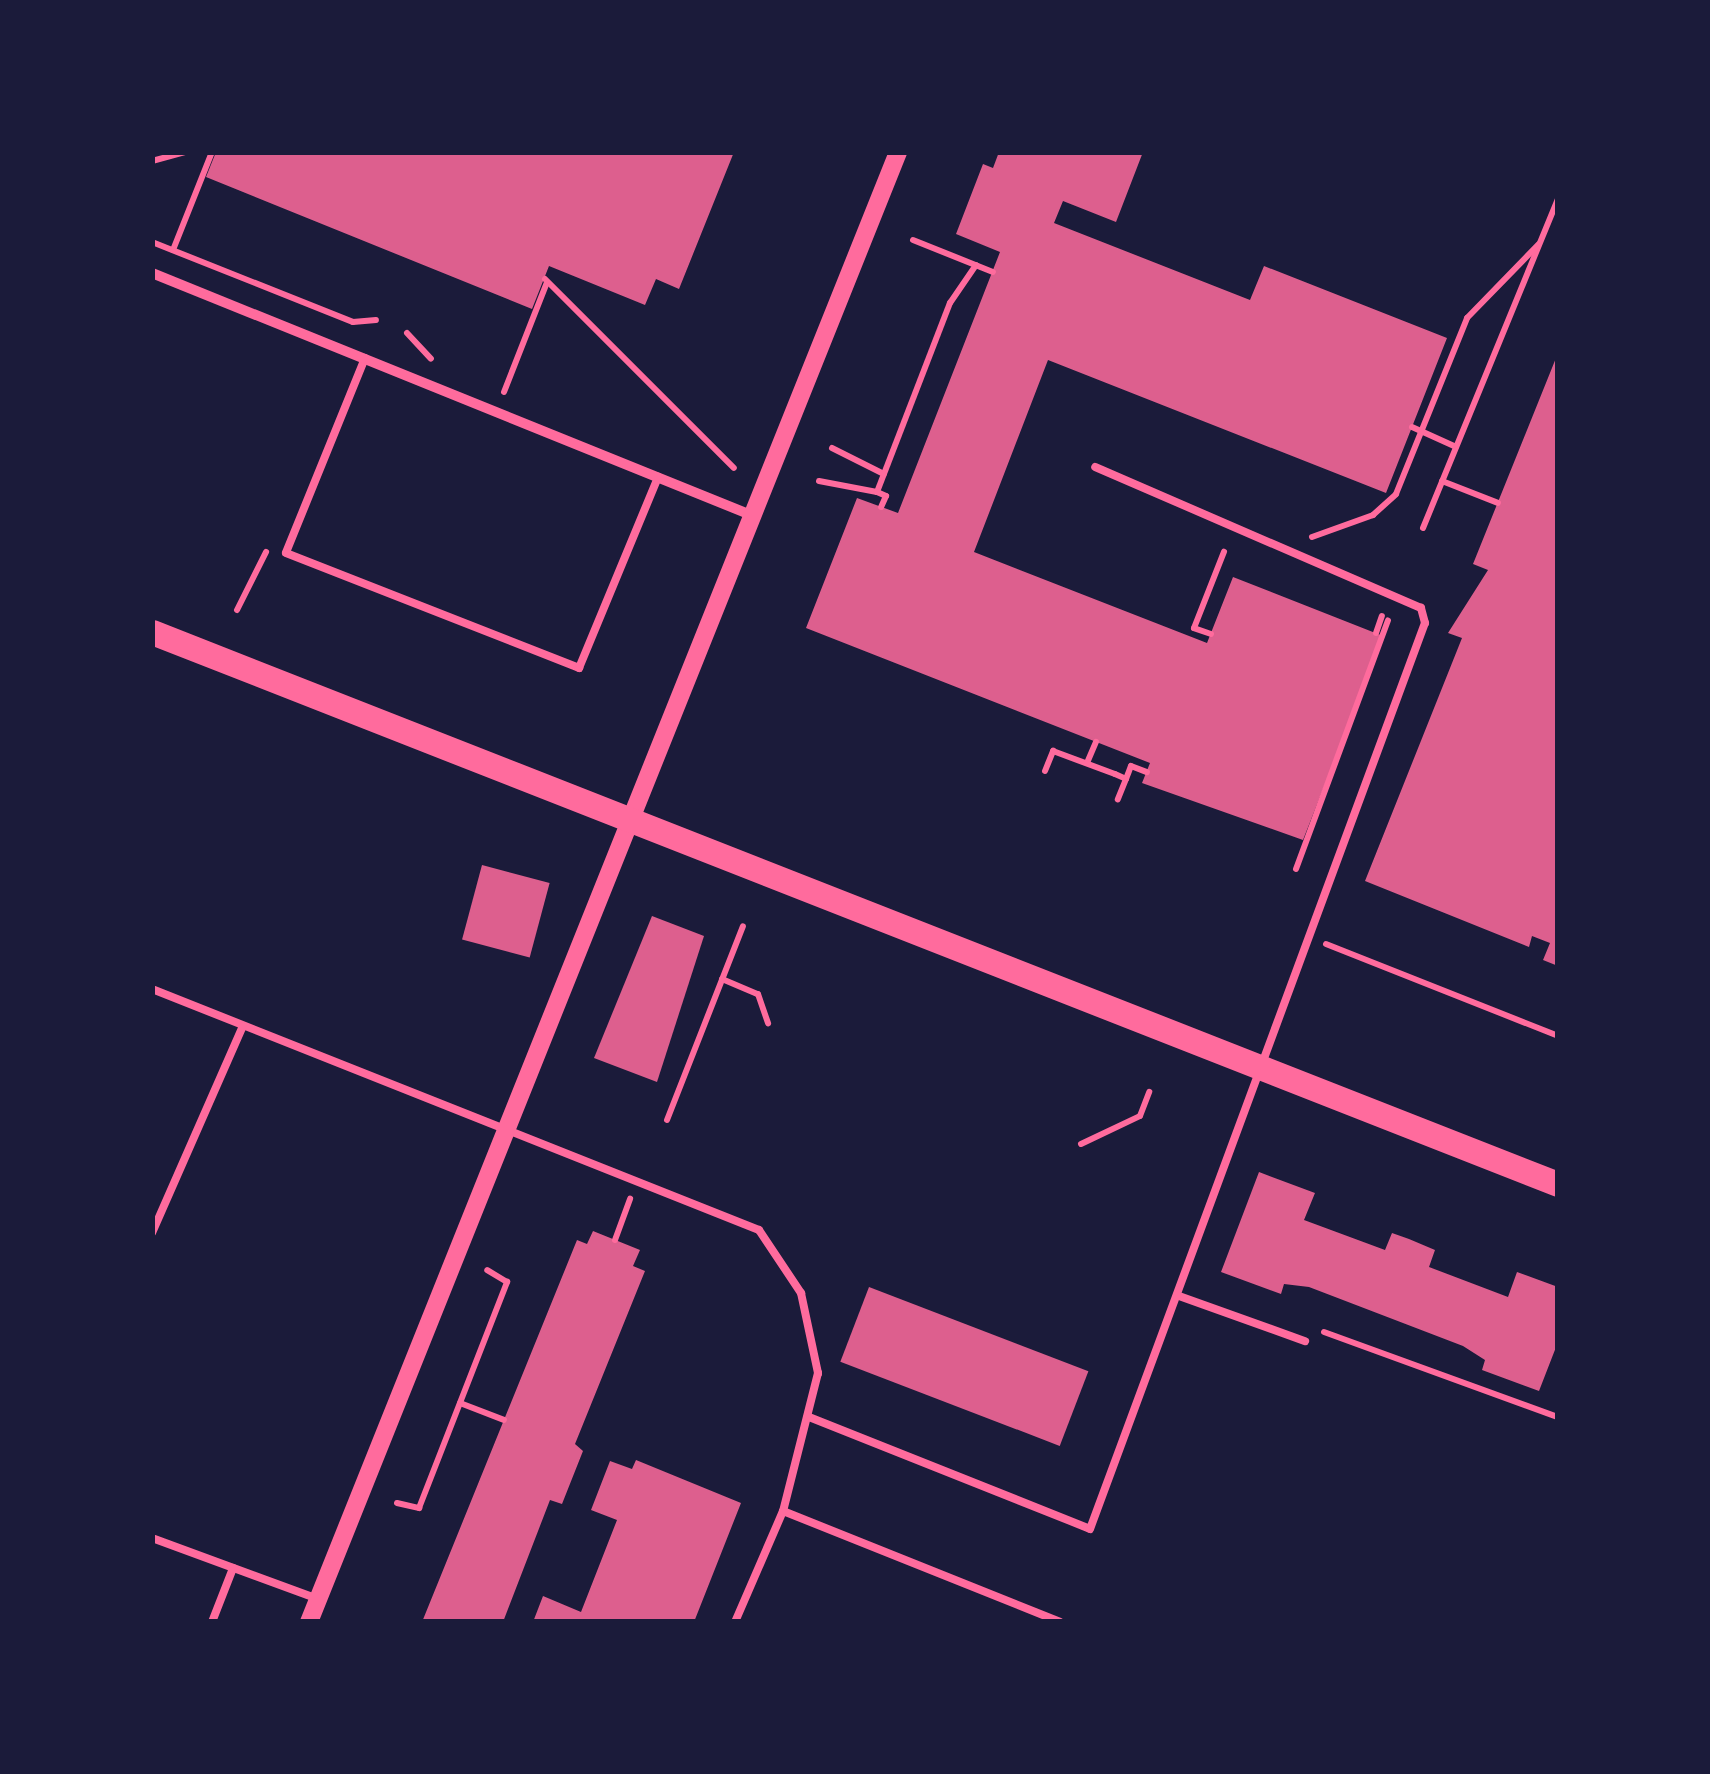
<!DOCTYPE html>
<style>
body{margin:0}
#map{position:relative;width:1710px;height:1774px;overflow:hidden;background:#1b1b3a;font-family:Mulish,sans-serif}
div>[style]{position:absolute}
.building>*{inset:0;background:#dd5f8e;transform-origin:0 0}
.path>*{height:6px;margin:-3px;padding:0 3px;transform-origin:3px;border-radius:3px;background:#ff6b9d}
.service>*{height:8px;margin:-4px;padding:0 4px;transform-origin:4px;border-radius:4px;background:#ff6b9d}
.minor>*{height:10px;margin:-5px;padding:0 5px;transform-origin:5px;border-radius:5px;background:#ff6b9d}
.tertiary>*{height:18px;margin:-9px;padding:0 9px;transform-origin:9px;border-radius:9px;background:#ff6b9d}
.primary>*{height:25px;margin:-12.5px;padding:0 12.5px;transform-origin:12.5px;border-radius:12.5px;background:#ff6b9d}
span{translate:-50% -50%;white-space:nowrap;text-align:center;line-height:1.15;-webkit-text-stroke:8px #1b1b3a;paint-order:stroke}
.frame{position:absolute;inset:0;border:155px solid #1b1b3a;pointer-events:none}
</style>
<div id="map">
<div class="building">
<div style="clip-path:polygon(216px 152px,734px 152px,679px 289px,656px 279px,645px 305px,549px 266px,532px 309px,206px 177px)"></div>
<div style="clip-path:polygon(999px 152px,1143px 152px,1116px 222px,1063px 201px,1054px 223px,1250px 300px,1264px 266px,1447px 338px,1386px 493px,1048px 360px,974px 552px,1207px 643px,1233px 577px,1383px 636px,1303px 840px,1142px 783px,1150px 763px,806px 628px,857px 498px,898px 513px,1000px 252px,956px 234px,983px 164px,993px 168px)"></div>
<div style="clip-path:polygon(1558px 353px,1558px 966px,1543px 960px,1550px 943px,1532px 936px,1529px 947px,1365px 881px,1462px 638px,1448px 633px,1488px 570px,1473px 564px)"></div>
<div style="left:482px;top:865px;width:70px;height:77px;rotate:15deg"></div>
<div style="clip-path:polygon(652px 916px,704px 936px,657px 1082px,594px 1058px)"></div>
<div style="clip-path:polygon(1259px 1172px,1315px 1193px,1304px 1220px,1385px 1250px,1392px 1233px,1409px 1239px,1435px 1250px,1429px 1267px,1508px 1297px,1517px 1272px,1558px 1287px,1558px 1342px,1539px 1391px,1482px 1370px,1485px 1360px,1463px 1346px,1309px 1287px,1284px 1284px,1281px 1294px,1221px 1272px)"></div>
<div style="clip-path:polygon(593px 1231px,640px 1250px,633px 1266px,645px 1271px,575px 1444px,583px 1451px,562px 1504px,550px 1500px,503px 1622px,422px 1622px,577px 1240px,587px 1244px)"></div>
<div style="left:869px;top:1287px;width:235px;height:80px;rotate:21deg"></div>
<div style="clip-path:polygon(636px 1460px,741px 1503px,694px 1622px,533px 1622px,543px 1596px,581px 1612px,617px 1520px,591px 1510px,610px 1461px,632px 1469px)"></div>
</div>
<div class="path">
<div style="left:152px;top:161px;width:34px;rotate:-15deg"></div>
<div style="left:913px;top:240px;width:86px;rotate:21.8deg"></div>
<div style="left:152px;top:242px;width:216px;rotate:21.7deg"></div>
<div style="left:353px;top:322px;width:23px;rotate:-5deg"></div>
<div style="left:173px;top:250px;width:105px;rotate:-68.3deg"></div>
<div style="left:545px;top:279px;width:267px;rotate:45deg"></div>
<div style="left:407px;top:333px;width:35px;rotate:47deg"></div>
<div style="left:504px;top:392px;width:118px;rotate:-68.6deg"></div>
<div style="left:1412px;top:427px;width:48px;rotate:24.4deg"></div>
<div style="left:832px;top:448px;width:58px;rotate:26.6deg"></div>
<div style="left:819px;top:481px;width:59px;rotate:10.7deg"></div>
<div style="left:877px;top:492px;width:203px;rotate:-68.9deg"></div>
<div style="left:950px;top:303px;width:46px;rotate:-55.6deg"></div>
<div style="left:1442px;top:481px;width:60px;rotate:21.4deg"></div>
<div style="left:877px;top:492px;width:10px;rotate:24deg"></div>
<div style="left:886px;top:496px;width:12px;rotate:114deg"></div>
<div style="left:1423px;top:528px;width:356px;rotate:-67.7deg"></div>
<div style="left:1312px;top:537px;width:65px;rotate:-19.8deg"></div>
<div style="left:1373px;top:515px;width:31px;rotate:-42deg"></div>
<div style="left:1396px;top:494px;width:190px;rotate:-68deg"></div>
<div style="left:1467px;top:318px;width:103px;rotate:-45.8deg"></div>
<div style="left:237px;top:610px;width:65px;rotate:-63.4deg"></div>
<div style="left:1376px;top:633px;width:18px;rotate:-71deg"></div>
<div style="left:1211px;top:634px;width:18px;rotate:-161deg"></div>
<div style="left:1194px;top:628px;width:82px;rotate:-68.5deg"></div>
<div style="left:1087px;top:763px;width:23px;rotate:-67deg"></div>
<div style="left:1045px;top:771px;width:22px;rotate:-68deg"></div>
<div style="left:1053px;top:751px;width:66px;rotate:20.4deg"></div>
<div style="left:1115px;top:774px;width:12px;rotate:24deg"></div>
<div style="left:1126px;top:779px;width:22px;rotate:112deg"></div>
<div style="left:1126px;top:779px;width:14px;rotate:-69deg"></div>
<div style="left:1131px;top:766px;width:17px;rotate:21deg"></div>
<div style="left:1296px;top:869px;width:265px;rotate:-69.7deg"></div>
<div style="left:1326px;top:944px;width:250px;rotate:21.6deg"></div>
<div style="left:722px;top:979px;width:39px;rotate:23deg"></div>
<div style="left:758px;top:994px;width:31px;rotate:71deg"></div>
<div style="left:667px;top:1120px;width:208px;rotate:-68.6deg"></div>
<div style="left:1081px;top:1144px;width:65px;rotate:-25.4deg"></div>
<div style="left:1140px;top:1116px;width:26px;rotate:-69deg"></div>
<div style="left:615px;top:1240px;width:44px;rotate:-69.9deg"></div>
<div style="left:1324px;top:1332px;width:249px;rotate:20deg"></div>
<div style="left:460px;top:1403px;width:47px;rotate:21.1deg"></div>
<div style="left:397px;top:1503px;width:23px;rotate:13deg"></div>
<div style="left:419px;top:1508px;width:243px;rotate:-68.7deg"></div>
<div style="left:507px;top:1282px;width:23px;rotate:-149deg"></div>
</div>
<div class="service">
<div style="left:365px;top:358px;width:210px;rotate:112.1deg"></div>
<div style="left:286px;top:553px;width:315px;rotate:21.4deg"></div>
<div style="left:579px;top:668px;width:207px;rotate:-67.5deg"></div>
<div style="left:152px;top:989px;width:653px;rotate:21.65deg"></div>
<div style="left:759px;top:1230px;width:76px;rotate:56.3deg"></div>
<div style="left:801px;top:1293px;width:82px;rotate:78deg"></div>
<div style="left:818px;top:1373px;width:142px;rotate:104.2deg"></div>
<div style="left:783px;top:1511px;width:298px;rotate:21.8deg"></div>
<div style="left:152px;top:1233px;width:226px;rotate:-66.3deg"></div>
<div style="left:1179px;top:1296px;width:134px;rotate:19.7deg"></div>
<div style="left:809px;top:1417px;width:302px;rotate:21.7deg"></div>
<div style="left:1090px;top:1529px;width:966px;rotate:-69.71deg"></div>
<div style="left:1425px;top:623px;width:16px;rotate:-105deg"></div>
<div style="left:1421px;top:608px;width:355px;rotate:-156.6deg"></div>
<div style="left:152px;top:1538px;width:177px;rotate:20.2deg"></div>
<div style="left:212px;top:1622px;width:58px;rotate:-68.7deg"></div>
<div style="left:735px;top:1622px;width:121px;rotate:-66.6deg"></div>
</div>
<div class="minor">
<div style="left:152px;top:273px;width:651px;rotate:22deg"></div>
</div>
<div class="tertiary">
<div style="left:309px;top:1622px;width:1584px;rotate:-68.16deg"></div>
</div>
<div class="primary">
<div style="left:152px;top:632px;width:1510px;rotate:21.44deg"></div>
</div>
<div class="frame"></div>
</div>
